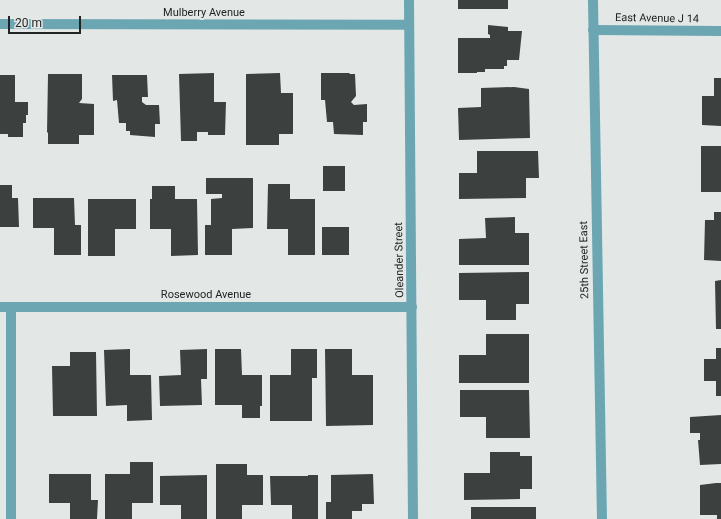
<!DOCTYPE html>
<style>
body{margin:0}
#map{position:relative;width:721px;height:519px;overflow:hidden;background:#e3e8e7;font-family:Roboto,sans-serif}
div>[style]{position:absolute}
.building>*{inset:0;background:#3c403e;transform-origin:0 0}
.minor>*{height:10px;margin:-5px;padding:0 5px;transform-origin:5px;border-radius:5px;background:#6ca6b3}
span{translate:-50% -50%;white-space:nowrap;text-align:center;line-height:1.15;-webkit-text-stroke:4px #e3e8e7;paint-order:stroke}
.street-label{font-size:11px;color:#222424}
.scale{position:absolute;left:8px;top:16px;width:73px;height:18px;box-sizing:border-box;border:2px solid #222424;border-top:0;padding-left:5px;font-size:12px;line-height:14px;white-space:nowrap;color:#222424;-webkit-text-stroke:3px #e3e8e7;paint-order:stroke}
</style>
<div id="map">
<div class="building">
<div style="left:458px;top:0;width:50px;height:9px"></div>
<div style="clip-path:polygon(488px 25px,508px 27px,508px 31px,522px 31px,519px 60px,507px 60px,507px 66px,504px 66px,504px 69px,485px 69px,485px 72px,477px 72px,477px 73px,458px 73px,458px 38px,490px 38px,490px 35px,488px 34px)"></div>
<div style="clip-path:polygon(214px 73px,214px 102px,226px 102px,225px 135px,208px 135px,208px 132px,197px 132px,197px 141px,181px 141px,179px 74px)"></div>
<div style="clip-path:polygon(280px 73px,281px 93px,293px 93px,293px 134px,279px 134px,279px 145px,246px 145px,246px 74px)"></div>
<div style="clip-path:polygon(321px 73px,349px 73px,350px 74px,355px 74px,356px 96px,351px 102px,354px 105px,367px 104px,367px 122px,363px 122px,363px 135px,334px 134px,333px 122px,327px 122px,325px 100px,321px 100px)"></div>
<div style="clip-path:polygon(48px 74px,82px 74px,82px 99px,79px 103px,94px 104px,94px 135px,79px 135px,79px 144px,48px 144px,48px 132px,47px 133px)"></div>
<div style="clip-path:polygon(0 75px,15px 75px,15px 102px,28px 102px,28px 115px,26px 115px,26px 123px,23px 123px,23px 137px,8px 137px,8px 134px,0 134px)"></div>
<div style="clip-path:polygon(112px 75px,147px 75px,148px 97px,142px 97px,142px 102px,146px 105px,159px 105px,160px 124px,155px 124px,155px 137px,130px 135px,130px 131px,126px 131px,126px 123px,119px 123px,117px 100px,113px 101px)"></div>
<div style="clip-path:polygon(714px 78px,721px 78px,721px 126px,702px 125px,702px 96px,714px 96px)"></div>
<div style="clip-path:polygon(514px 87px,529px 89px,530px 138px,459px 140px,458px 108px,481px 107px,481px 88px)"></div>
<div style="left:701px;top:146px;width:20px;height:46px"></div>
<div style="clip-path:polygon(477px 151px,538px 151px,539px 178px,526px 178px,526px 198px,459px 199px,459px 173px,477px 173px)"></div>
<div style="left:323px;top:166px;width:22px;height:25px"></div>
<div style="clip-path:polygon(206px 178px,253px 178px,253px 228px,232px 229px,232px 255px,205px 255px,205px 225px,211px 225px,211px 199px,222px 198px,222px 194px,206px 194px)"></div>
<div style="clip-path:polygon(268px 184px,290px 184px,290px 199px,315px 199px,315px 255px,288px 255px,288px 229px,267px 229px)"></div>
<div style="clip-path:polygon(0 185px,12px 185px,12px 198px,18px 198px,19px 227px,0 227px)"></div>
<div style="clip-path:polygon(152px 186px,175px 186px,175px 199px,197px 199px,198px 255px,171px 256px,171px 229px,150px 229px,150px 199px,152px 199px)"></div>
<div style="clip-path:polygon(33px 198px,74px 198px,75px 225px,81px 225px,81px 255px,54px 255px,54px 228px,33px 228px)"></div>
<div style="clip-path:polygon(88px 199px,136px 199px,136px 229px,115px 229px,115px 256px,88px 256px)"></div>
<div style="clip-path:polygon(714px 212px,721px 212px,721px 261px,704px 260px,705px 220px,714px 220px)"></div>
<div style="clip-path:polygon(515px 217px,515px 233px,529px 233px,529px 265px,459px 265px,459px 239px,486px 238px,485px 218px)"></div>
<div style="left:322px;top:227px;width:27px;height:28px"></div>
<div style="clip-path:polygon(529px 272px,529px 304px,516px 304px,516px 320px,486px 320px,486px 300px,459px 300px,459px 273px)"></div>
<div style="clip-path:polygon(721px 280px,721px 329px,716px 329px,715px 281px)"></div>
<div style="clip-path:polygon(486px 334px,529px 334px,529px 383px,459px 383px,459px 355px,486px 355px)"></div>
<div style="clip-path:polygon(716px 348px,721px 348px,721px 396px,716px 396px,716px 381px,704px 381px,704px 359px,716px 359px)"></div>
<div style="clip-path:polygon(130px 349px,130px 375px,151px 375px,152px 420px,127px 421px,127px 405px,106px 406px,104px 350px)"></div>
<div style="clip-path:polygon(207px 349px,207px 379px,201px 379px,202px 405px,160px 406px,159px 376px,181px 375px,180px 350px)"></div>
<div style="clip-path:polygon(215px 349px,241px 349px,242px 375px,262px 375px,262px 406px,260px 406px,260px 418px,242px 418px,242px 405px,215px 405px)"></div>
<div style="clip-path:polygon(291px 349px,317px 349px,317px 378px,312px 378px,312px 421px,270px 421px,270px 375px,291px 375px)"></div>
<div style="clip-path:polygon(325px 349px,352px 349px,352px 375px,373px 375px,373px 425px,326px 426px)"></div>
<div style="clip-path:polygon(70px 352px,96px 352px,97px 416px,53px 416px,52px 366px,70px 366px)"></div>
<div style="clip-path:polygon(460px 390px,529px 390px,530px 438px,486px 438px,486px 417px,460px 417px)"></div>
<div style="clip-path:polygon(721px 415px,721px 464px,700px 465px,698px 440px,700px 440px,700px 433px,690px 433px,690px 417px)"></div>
<div style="clip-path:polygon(490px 452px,520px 452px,520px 456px,532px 456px,532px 489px,520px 489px,520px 499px,464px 500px,464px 473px,490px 473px)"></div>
<div style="clip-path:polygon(130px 462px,153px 462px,153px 503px,132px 503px,132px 519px,105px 519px,105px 474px,130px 474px)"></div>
<div style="clip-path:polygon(216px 464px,247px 464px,247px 475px,263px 475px,263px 505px,242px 505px,242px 519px,216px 519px)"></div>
<div style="clip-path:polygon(49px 474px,91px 474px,91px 500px,98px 500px,97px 519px,70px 519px,70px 503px,49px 503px)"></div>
<div style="clip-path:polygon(373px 474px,374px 504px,362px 504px,362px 511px,352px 511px,352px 519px,326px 519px,326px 502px,331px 502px,331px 475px)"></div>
<div style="clip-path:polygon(207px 475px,207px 519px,181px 519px,181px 505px,160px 505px,160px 476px)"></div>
<div style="clip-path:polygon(308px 475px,318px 475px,318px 519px,292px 519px,292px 505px,271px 505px,270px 476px,308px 476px)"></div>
<div style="clip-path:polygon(716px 483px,721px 483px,721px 519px,717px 519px,717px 515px,700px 515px,700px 485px)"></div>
<div style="left:471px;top:507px;width:65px;height:12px"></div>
</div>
<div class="minor">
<div style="left:409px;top:0;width:519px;rotate:89.56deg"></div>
<div style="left:593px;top:0;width:519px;rotate:89.01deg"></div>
<div style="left:0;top:24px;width:409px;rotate:0.1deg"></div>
<div style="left:593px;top:30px;width:128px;rotate:0.4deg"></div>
<div style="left:0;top:307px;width:412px"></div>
<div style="left:11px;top:519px;width:212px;rotate:-90deg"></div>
</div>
<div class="street-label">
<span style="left:204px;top:13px">Mulberry Avenue</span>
<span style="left:657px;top:19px;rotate:1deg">East Avenue J 14</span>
<span style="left:400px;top:260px;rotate:-91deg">Oleander Street</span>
<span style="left:585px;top:260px;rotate:-91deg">25th Street East</span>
<span style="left:206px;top:295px">Rosewood Avenue</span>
</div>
<div class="scale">20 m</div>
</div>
